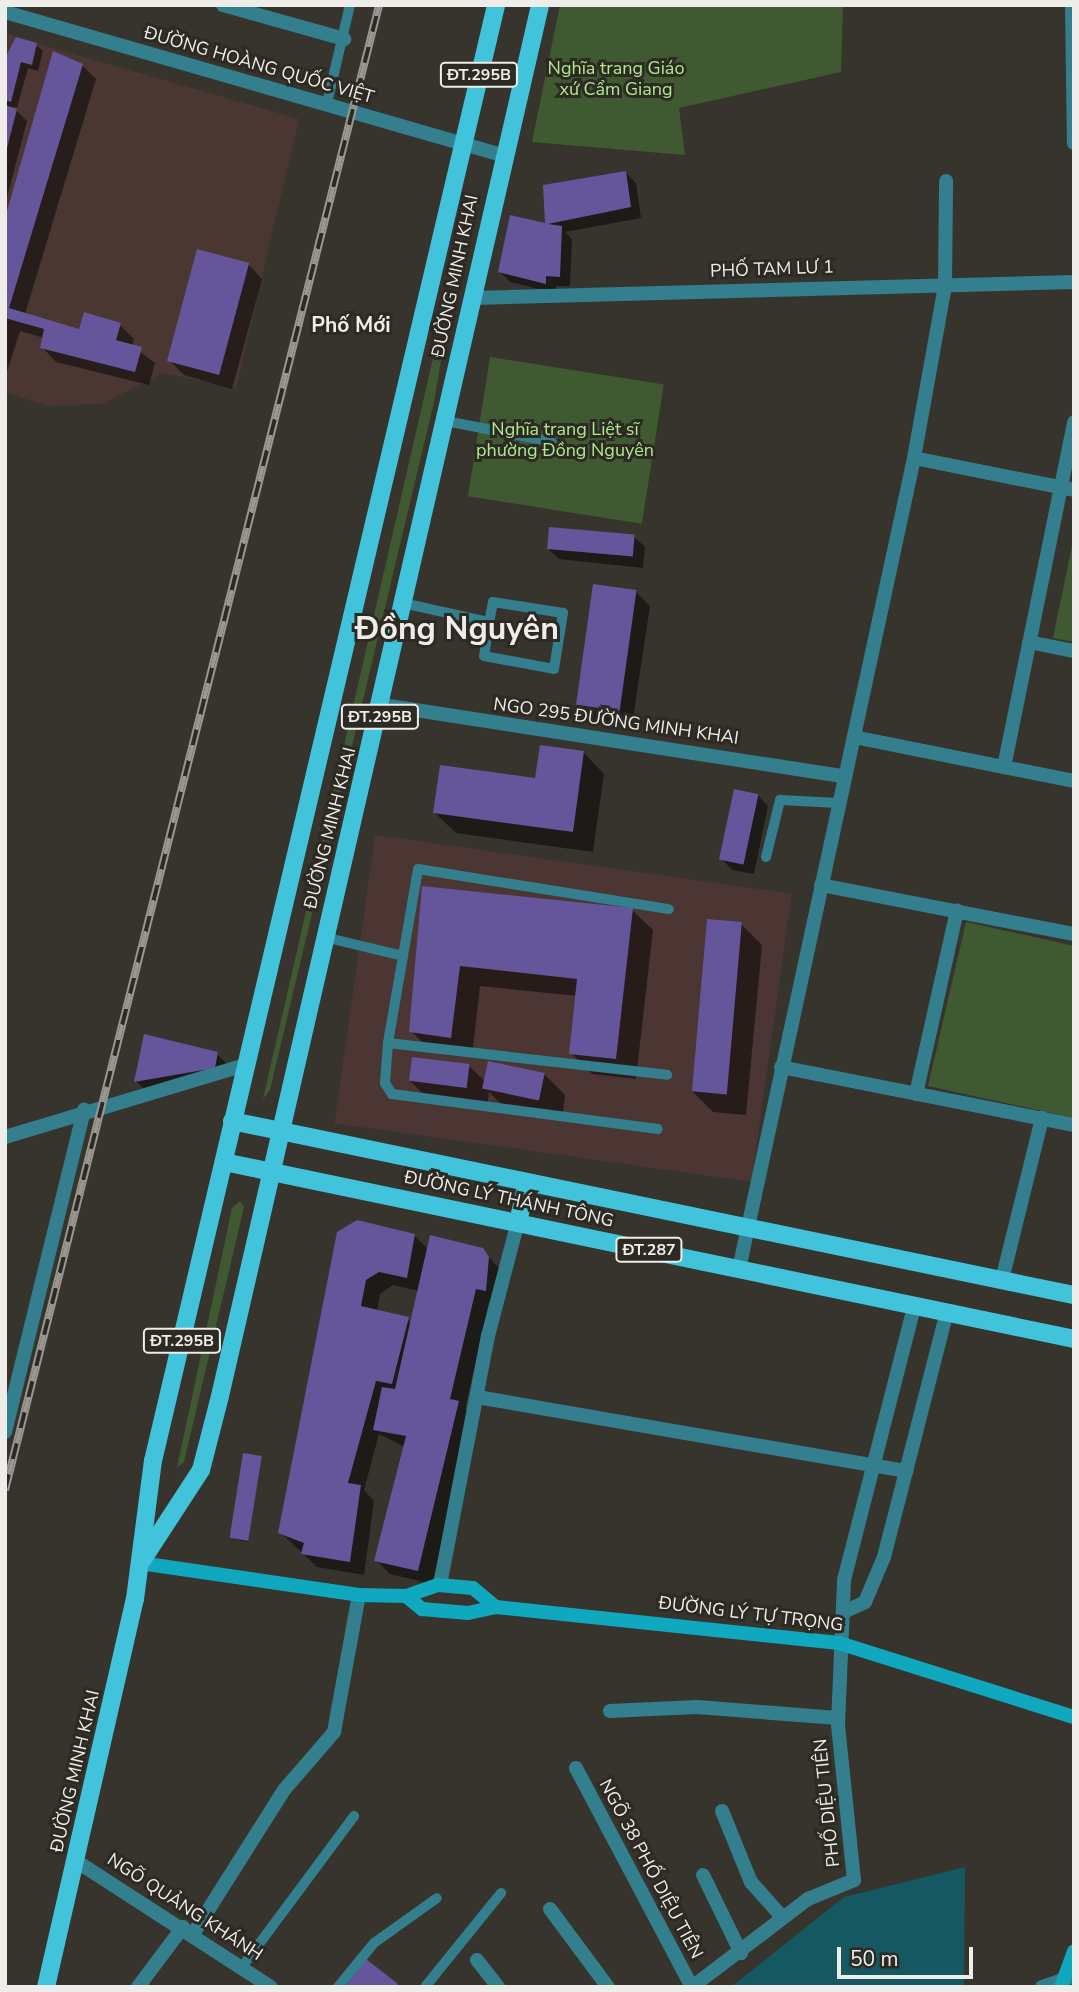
<!DOCTYPE html>
<meta charset="utf-8">
<style>
body{margin:0}
#map{position:relative;width:1079px;height:1992px;overflow:hidden;background:#37342e;font-family:"Nunito Sans",sans-serif}
div>[style]{position:absolute}
.education>*{inset:0;background:#4a3731}
.medical>*{inset:0;background:#4b3633;transform-origin:0 0}
.green>*{inset:0;background:#3f5a31;transform-origin:0 0}
.water>*{inset:0;background:#155862}
.shadow>*{inset:0;background:#0007}
.building>*{inset:0;background:#65559b;transform-origin:0 0}
.service>*{height:10px;margin:-5px;padding:0 5px;transform-origin:5px;border-radius:5px;background:#347f8d}
.minor>*{height:14px;margin:-7px;padding:0 7px;transform-origin:7px;border-radius:7px;background:#347f8d}
.tertiary>*{height:14px;margin:-7px;padding:0 7px;transform-origin:7px;border-radius:7px;background:#347f8d}
.secondary>*{height:14px;margin:-7px;padding:0 7px;transform-origin:7px;border-radius:7px;background:#0fa8bf}
.primary>*{height:18px;margin:-9px;padding:0 9px;transform-origin:9px;border-radius:9px;background:#41c4db}
.rail>*{height:8px;margin-top:-4px;transform-origin:0;background:repeating-linear-gradient(90deg,#2d2a24 0 16px,#9a9793 0 32px);box-sizing:border-box;border-block:2px solid #9a9793}
span{translate:-50% -50%;white-space:nowrap;text-align:center;line-height:1.15;-webkit-text-stroke:6px #2d2a24;paint-order:stroke}
.shield-label span{padding:2px 5px;background:#2d2a24;border:2px solid;border-radius:5px;-webkit-text-stroke-width:0}
.shield-label{font-size:16px;color:#efedea;font-weight:700}
.street-label{font-size:18px;color:#efedea}
.park-label{font-size:18px;color:#acea8c}
.quarter-label{font-size:21px;color:#efedea;font-weight:700}
.town-label{font-size:32px;color:#efedea;font-weight:700}
.frame{position:absolute;inset:0;border:7px solid #efedea;pointer-events:none}
.scale{position:absolute;left:837px;top:1947px;width:136px;height:32px;box-sizing:border-box;border:4px solid #efedea;border-top:0;padding-left:9px;font-size:21px;line-height:24px;white-space:nowrap;color:#efedea;-webkit-text-stroke:5px #2d2a24;paint-order:stroke}
</style>
<div id="map">
<div class="education">
<div style="clip-path:polygon(56px 49px,299px 119px,236px 388px,163px 373px,101px 404px,48px 406px,5px 392px,5px 216px)"></div>
</div>
<div class="medical">
<div style="clip-path:polygon(5px 33px,56px 49px,5px 216px)"></div>
<div style="left:375px;top:835px;width:421px;height:291px;rotate:8deg"></div>
</div>
<div class="green">
<div style="clip-path:polygon(560px 5px,843px 5px,841px 72px,679px 108px,685px 155px,532px 142px)"></div>
<div style="left:490px;top:357px;width:176px;height:141px;rotate:9deg"></div>
<div style="clip-path:polygon(433px 358px,441px 360px,434px 402px,270px 1090px,263px 1099px)"></div>
<div style="clip-path:polygon(1074px 536px,1074px 642px,1053px 638px)"></div>
<div style="clip-path:polygon(966px 922px,1074px 946px,1074px 1118px,928px 1086px)"></div>
<div style="clip-path:polygon(240px 1201px,244px 1207px,184px 1462px,177px 1468px,232px 1208px)"></div>
</div>
<div class="water">
<div style="clip-path:polygon(965px 1867px,964px 1987px,731px 1987px,844px 1897px)"></div>
</div>
<div class="shadow">
<div style="clip-path:polygon(36px 45px,43px 51px,38px 71px,28px 68px,17px 108px,12px 106px,27px 121px,5px 205px,5px 60px)"></div>
<div style="clip-path:polygon(82px 65px,96px 79px,25px 314px,81px 331px,120px 325px,134px 339px,132px 346px,155px 363px,149px 385px,56px 362px,42px 347px,44px 338px,20px 331px,5px 378px,5px 225px)"></div>
<div style="clip-path:polygon(626px 173px,636px 183px,641px 218px,565px 232px,572px 239px,570px 286px,556px 286px,556px 293px,510px 282px,499px 271px,547px 225px,545px 187px)"></div>
<div style="clip-path:polygon(248px 264px,262px 279px,232px 389px,184px 375px,170px 361px)"></div>
<div style="clip-path:polygon(634px 537px,645px 547px,643px 568px,559px 559px,548px 549px)"></div>
<div style="clip-path:polygon(636px 592px,650px 606px,632px 725px,591px 719px,576px 704px)"></div>
<div style="clip-path:polygon(584px 753px,604px 774px,593px 852px,456px 833px,435px 813px,537px 780px)"></div>
<div style="clip-path:polygon(758px 795px,768px 806px,754px 874px,732px 870px,722px 859px)"></div>
<div style="clip-path:polygon(423px 887px,632px 910px,653px 930px,636px 1079px,592px 1074px,571px 1053px,577px 996px,480px 986px,472px 1057px,432px 1052px,411px 1031px)"></div>
<div style="clip-path:polygon(741px 924px,762px 945px,746px 1115px,713px 1112px,692px 1091px)"></div>
<div style="clip-path:polygon(217px 1054px,227px 1064px,147px 1092px,136px 1081px)"></div>
<div style="clip-path:polygon(469px 1066px,487px 1083px,544px 1074px,565px 1095px,562px 1120px,507px 1110px,489px 1092px,487px 1109px,431px 1102px,410px 1081px)"></div>
<div style="clip-path:polygon(evenodd,338px 1233px,414px 1235px,429px 1250px,482px 1249px,503px 1273px,500px 1304px,489px 1302px,465px 1409px,472px 1417px,432px 1584px,390px 1574px,376px 1560px,405px 1447px,379px 1434px,364px 1490px,374px 1501px,364px 1575px,317px 1567px,280px 1532px,338px 1233px,393px 1285px,419px 1291px,412px 1322px,377px 1311px,380px 1294px,393px 1285px)"></div>
<div style="clip-path:polygon(261px 1458px,248px 1542px,232px 1539px,229px 1536px)"></div>
</div>
<div class="building">
<div style="clip-path:polygon(16px 37px,37px 43px,32px 65px,21px 62px,11px 102px,5px 100px,5px 58px)"></div>
<div style="clip-path:polygon(53px 51px,83px 64px,9px 308px,79px 329px,84px 312px,121px 323px,116px 340px,142px 347px,135px 372px,40px 348px,44px 329px,5px 318px,5px 218px)"></div>
<div style="clip-path:polygon(5px 105px,17px 109px,6px 152px,5px 152px)"></div>
<div style="clip-path:polygon(626px 171px,631px 207px,548px 224px,562px 226px,560px 277px,546px 276px,546px 284px,498px 272px,510px 215px,545px 223px,543px 185px)"></div>
<div style="left:197px;top:249px;width:54px;height:116px;rotate:15deg"></div>
<div style="left:549px;top:527px;width:86px;height:22px;rotate:5deg"></div>
<div style="left:593px;top:584px;width:44px;height:122px;rotate:8deg"></div>
<div style="clip-path:polygon(540px 745px,584px 751px,573px 832px,433px 813px,440px 765px,535px 778px)"></div>
<div style="left:734px;top:789px;width:25px;height:72px;rotate:12deg"></div>
<div style="clip-path:polygon(422px 886px,633px 908px,616px 1059px,569px 1054px,577px 979px,460px 966px,451px 1038px,409px 1032px)"></div>
<div style="left:707px;top:919px;width:35px;height:173px;rotate:5deg"></div>
<div style="clip-path:polygon(144px 1034px,218px 1052px,215px 1068px,134px 1082px)"></div>
<div style="left:412px;top:1057px;width:58px;height:24px;rotate:7deg"></div>
<div style="left:488px;top:1061px;width:58px;height:28px;rotate:12deg"></div>
<div style="clip-path:polygon(357px 1220px,415px 1234px,407px 1278px,379px 1272px,366px 1280px,361px 1306px,409px 1317px,392px 1384px,376px 1381px,348px 1483px,361px 1485px,350px 1562px,301px 1554px,304px 1543px,278px 1533px,337px 1232px)"></div>
<div style="clip-path:polygon(430px 1235px,483px 1248px,489px 1257px,486px 1291px,476px 1289px,450px 1399px,459px 1401px,418px 1571px,374px 1561px,406px 1436px,373px 1430px,382px 1387px,395px 1389px)"></div>
<div style="left:243px;top:1453px;width:19px;height:86px;rotate:9deg"></div>
<div style="clip-path:polygon(366px 1959px,398px 1984px,396px 1987px,345px 1987px)"></div>
</div>
<div class="service">
<div style="left:327px;top:103px;width:101px;rotate:-76.8deg"></div>
<div style="left:446px;top:421px;width:109px;rotate:11.1deg"></div>
<div style="left:407px;top:604px;width:84px;rotate:12.4deg"></div>
<div style="left:489px;top:622px;width:34px;rotate:98deg"></div>
<div style="left:484px;top:656px;width:71px;rotate:10.5deg"></div>
<div style="left:554px;top:669px;width:57px;rotate:-80.9deg"></div>
<div style="left:563px;top:613px;width:71px;rotate:-171.1deg"></div>
<div style="left:493px;top:602px;width:20px;rotate:101deg"></div>
<div style="left:766px;top:857px;width:59px;rotate:-76.2deg"></div>
<div style="left:780px;top:800px;width:58px;rotate:3deg"></div>
<div style="left:324px;top:937px;width:81px;rotate:13.5deg"></div>
<div style="left:403px;top:956px;width:88px;rotate:-80.2deg"></div>
<div style="left:418px;top:869px;width:254px;rotate:9.1deg"></div>
<div style="left:403px;top:956px;width:88px;rotate:99.8deg"></div>
<div style="left:388px;top:1043px;width:40px;rotate:94.3deg"></div>
<div style="left:385px;top:1083px;width:13px;rotate:58deg"></div>
<div style="left:392px;top:1094px;width:268px;rotate:7.5deg"></div>
<div style="left:388px;top:1043px;width:281px;rotate:6.5deg"></div>
<div style="left:242px;top:1967px;width:188px;rotate:-53.4deg"></div>
<div style="left:338px;top:1987px;width:57px;rotate:-50.7deg"></div>
<div style="left:374px;top:1943px;width:77px;rotate:-35.5deg"></div>
<div style="left:425px;top:1987px;width:121px;rotate:-51deg"></div>
</div>
<div class="minor">
<div style="left:1072px;top:5px;width:138px;rotate:89.2deg"></div>
<div style="left:473px;top:298px;width:601px;rotate:-1.52deg"></div>
<div style="left:914px;top:458px;width:163px;rotate:11.3deg"></div>
<div style="left:1029px;top:642px;width:46px;rotate:11.3deg"></div>
<div style="left:383px;top:705px;width:466px;rotate:8.8deg"></div>
<div style="left:854px;top:737px;width:224px;rotate:11.3deg"></div>
<div style="left:1004px;top:767px;width:352px;rotate:-78.5deg"></div>
<div style="left:821px;top:885px;width:258px;rotate:11deg"></div>
<div style="left:781px;top:1067px;width:299px;rotate:11.2deg"></div>
<div style="left:916px;top:1094px;width:188px;rotate:-77.4deg"></div>
<div style="left:739px;top:1269px;width:830px;rotate:-77.82deg"></div>
<div style="left:914px;top:458px;width:176px;rotate:-79.8deg"></div>
<div style="left:945px;top:285px;width:104px;rotate:-89.4deg"></div>
<div style="left:1002px;top:1280px;width:167px;rotate:-76.1deg"></div>
<div style="left:477px;top:1397px;width:436px;rotate:9.8deg"></div>
<div style="left:5px;top:1432px;width:332px;rotate:-76.2deg"></div>
<div style="left:440px;top:1585px;width:254px;rotate:-79.1deg"></div>
<div style="left:488px;top:1336px;width:118px;rotate:-75.3deg"></div>
<div style="left:846px;top:1611px;width:21px;rotate:-25deg"></div>
<div style="left:865px;top:1602px;width:49px;rotate:-67.1deg"></div>
<div style="left:884px;top:1557px;width:250px;rotate:-75.6deg"></div>
<div style="left:610px;top:1711px;width:87px;rotate:-2.6deg"></div>
<div style="left:697px;top:1707px;width:141px;rotate:4.5deg"></div>
<div style="left:576px;top:1768px;width:248px;rotate:62.1deg"></div>
<div style="left:722px;top:1811px;width:77px;rotate:67.8deg"></div>
<div style="left:751px;top:1882px;width:47px;rotate:48.5deg"></div>
<div style="left:76px;top:1861px;width:232px;rotate:32.9deg"></div>
<div style="left:703px;top:1875px;width:87px;rotate:64deg"></div>
<div style="left:550px;top:1909px;width:97px;rotate:53.4deg"></div>
<div style="left:193px;top:1934px;width:170px;rotate:-57.7deg"></div>
<div style="left:284px;top:1790px;width:77px;rotate:-49.2deg"></div>
<div style="left:334px;top:1732px;width:139px;rotate:-79.7deg"></div>
<div style="left:477px;top:1960px;width:34px;rotate:52deg"></div>
<div style="left:138px;top:1987px;width:75px;rotate:-53.1deg"></div>
<div style="left:692px;top:1987px;width:146px;rotate:-37.2deg"></div>
<div style="left:808px;top:1899px;width:50px;rotate:-22.4deg"></div>
<div style="left:854px;top:1880px;width:156px;rotate:-95.9deg"></div>
<div style="left:838px;top:1725px;width:145px;rotate:-87.6deg"></div>
<div style="left:844px;top:1580px;width:281px;rotate:-75.6deg"></div>
<div style="left:1042px;top:1987px;width:34px;rotate:-19deg"></div>
</div>
<div class="tertiary">
<div style="left:223px;top:5px;width:126px;rotate:15.7deg"></div>
<div style="left:5px;top:12px;width:517px;rotate:16.05deg"></div>
<div style="left:5px;top:1137px;width:251px;rotate:-16.7deg"></div>
</div>
<div class="secondary">
<div style="left:140px;top:1563px;width:221px;rotate:8.3deg"></div>
<div style="left:359px;top:1595px;width:47px;rotate:1.2deg"></div>
<div style="left:406px;top:1596px;width:34px;rotate:-19deg"></div>
<div style="left:438px;top:1585px;width:35px;rotate:5deg"></div>
<div style="left:473px;top:1588px;width:30px;rotate:40deg"></div>
<div style="left:406px;top:1596px;width:21px;rotate:39deg"></div>
<div style="left:422px;top:1609px;width:46px;rotate:5deg"></div>
<div style="left:468px;top:1613px;width:29px;rotate:-12deg"></div>
<div style="left:496px;top:1607px;width:345px;rotate:6deg"></div>
<div style="left:839px;top:1643px;width:246px;rotate:17.5deg"></div>
<div style="left:1061px;top:1987px;width:38px;rotate:-70deg"></div>
</div>
<div class="primary">
<div style="left:232px;top:1121px;width:860px;rotate:11.68deg"></div>
<div style="left:224px;top:1162px;width:868px;rotate:11.76deg"></div>
<div style="left:518px;top:1222px;width:39px;rotate:-77deg"></div>
<div style="left:143px;top:1559px;width:106px;rotate:-56.9deg"></div>
<div style="left:201px;top:1470px;width:76px;rotate:-75.6deg"></div>
<div style="left:220px;top:1396px;width:1427px;rotate:-77.04deg"></div>
<div style="left:46px;top:1987px;width:398px;rotate:-77.1deg"></div>
<div style="left:135px;top:1599px;width:139px;rotate:-82.6deg"></div>
<div style="left:153px;top:1461px;width:1496px;rotate:-76.74deg"></div>
</div>
<div class="rail">
<div style="left:5px;top:1490px;width:1531px;rotate:-75.86deg"></div>
</div>
<div class="shield-label">
<span style="left:479px;top:75px">ĐT.295B</span>
<span style="left:380px;top:717px">ĐT.295B</span>
<span style="left:649px;top:1250px">ĐT.287</span>
<span style="left:182px;top:1341px">ĐT.295B</span>
</div>
<div class="street-label">
<span style="left:259px;top:65px;rotate:16deg">ĐƯỜNG HOÀNG QUỐC VIỆT</span>
<span style="left:772px;top:269px;rotate:-2deg">PHỐ TAM LƯ 1</span>
<span style="left:455px;top:276px;rotate:-78deg">ĐƯỜNG MINH KHAI</span>
<span style="left:616px;top:721px;rotate:8deg">NGO 295 ĐƯỜNG MINH KHAI</span>
<span style="left:330px;top:828px;rotate:-76deg">ĐƯỜNG MINH KHAI</span>
<span style="left:509px;top:1199px;rotate:12deg">ĐƯỜNG LÝ THÁNH TÔNG</span>
<span style="left:751px;top:1614px;rotate:7deg">ĐƯỜNG LÝ TỰ TRỌNG</span>
<span style="left:75px;top:1771px;rotate:-77deg">ĐƯỜNG MINH KHAI</span>
<span style="left:827px;top:1803px;rotate:-96deg">PHỐ DIỆU TIÊN</span>
<span style="left:651px;top:1869px;rotate:62deg">NGÕ 38 PHỐ DIỆU TIÊN</span>
<span style="left:185px;top:1907px;rotate:33deg">NGÕ QUẢNG KHÁNH</span>
</div>
<div class="park-label">
<span style="left:616px;top:79px">Nghĩa trang Giáo<br>xứ Cẩm Giang</span>
<span style="left:565px;top:440px">Nghĩa trang Liệt sĩ<br>phường Đồng Nguyên</span>
</div>
<div class="quarter-label">
<span style="left:351px;top:325px">Phố Mới</span>
</div>
<div class="town-label">
<span style="left:457px;top:629px">Đồng Nguyên</span>
</div>
<div class="frame"></div>
<div class="scale">50 m</div>
</div>
